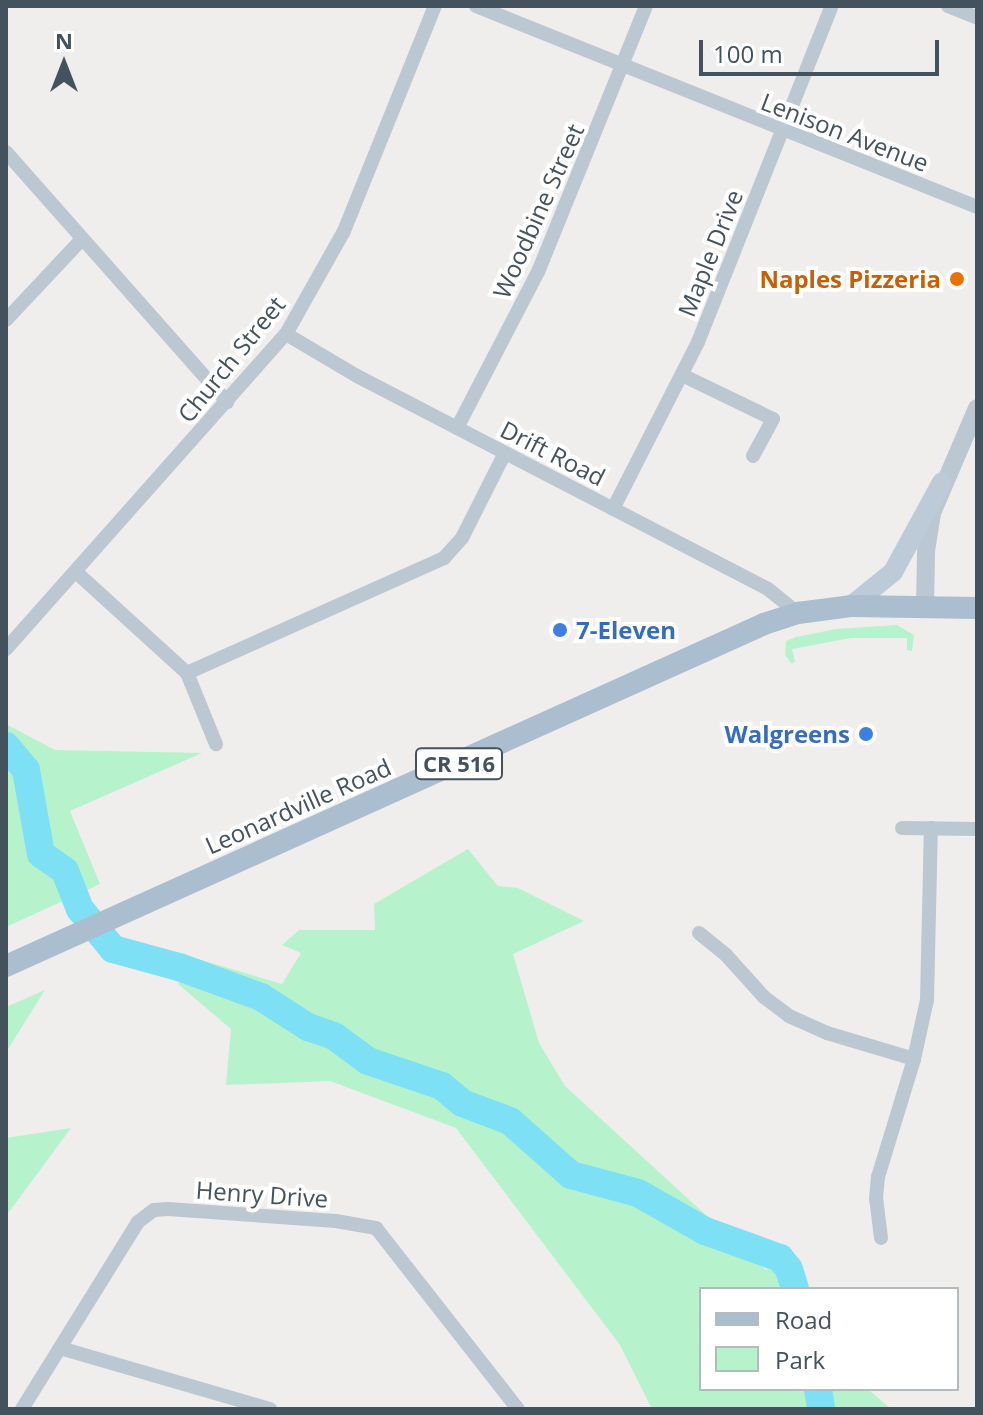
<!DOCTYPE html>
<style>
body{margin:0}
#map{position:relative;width:983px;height:1415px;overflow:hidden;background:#f0eded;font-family:"Open Sans",sans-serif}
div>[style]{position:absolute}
.green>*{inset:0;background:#b6f3cc}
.river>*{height:28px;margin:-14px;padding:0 14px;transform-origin:14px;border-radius:14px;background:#7ee0f5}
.minor>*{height:14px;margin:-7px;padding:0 7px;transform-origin:7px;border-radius:7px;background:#bcc8d1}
.tertiary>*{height:18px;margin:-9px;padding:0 9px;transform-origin:9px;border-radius:9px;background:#bcc8d1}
.secondary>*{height:20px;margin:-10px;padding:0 10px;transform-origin:10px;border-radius:10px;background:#bdcbd9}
.primary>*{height:22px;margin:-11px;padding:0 11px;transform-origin:11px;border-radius:11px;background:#aabecf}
.dots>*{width:22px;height:22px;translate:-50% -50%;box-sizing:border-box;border:4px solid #fff;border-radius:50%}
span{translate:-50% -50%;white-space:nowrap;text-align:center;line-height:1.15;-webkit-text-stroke:8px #fff;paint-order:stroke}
.shield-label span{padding:2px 6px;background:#fff;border:2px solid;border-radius:6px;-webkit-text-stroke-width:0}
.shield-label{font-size:22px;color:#44525d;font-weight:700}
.street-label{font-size:24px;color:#44525d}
.food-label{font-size:24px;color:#c56008;font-weight:700}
.right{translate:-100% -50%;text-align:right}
.shop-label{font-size:24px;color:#366cbe;font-weight:700}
.left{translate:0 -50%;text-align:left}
.frame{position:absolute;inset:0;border:8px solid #44525d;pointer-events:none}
.legend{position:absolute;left:699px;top:1287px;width:260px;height:104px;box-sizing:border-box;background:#fff;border:2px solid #b4babe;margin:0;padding:10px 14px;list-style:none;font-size:24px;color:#44525d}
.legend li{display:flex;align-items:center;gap:16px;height:40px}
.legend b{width:40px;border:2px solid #b4babe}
.north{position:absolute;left:24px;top:24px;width:80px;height:80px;-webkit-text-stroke:6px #fff;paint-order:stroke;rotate:0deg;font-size:22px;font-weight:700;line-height:32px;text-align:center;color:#44525d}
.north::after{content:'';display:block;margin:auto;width:28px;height:36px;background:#44525d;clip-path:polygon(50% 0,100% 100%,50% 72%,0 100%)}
.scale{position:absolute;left:699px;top:40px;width:240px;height:36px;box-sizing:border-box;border:4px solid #44525d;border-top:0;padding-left:10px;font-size:24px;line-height:28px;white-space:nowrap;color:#44525d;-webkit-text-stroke:6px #fff;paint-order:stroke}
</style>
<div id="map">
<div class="green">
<div style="clip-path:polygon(897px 625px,914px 635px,912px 651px,907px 650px,907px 638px,851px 638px,792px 649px,795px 661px,792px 664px,785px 655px,786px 641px,796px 637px,836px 629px)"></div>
<div style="clip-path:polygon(6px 724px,55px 750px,202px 753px,70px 811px,100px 884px,6px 927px)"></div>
<div style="clip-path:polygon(468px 849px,498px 886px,518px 888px,584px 921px,513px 954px,539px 1043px,565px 1086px,766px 1270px,789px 1259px,803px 1289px,701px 1289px,701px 1389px,868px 1389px,891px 1409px,652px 1409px,620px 1345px,456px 1128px,330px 1081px,226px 1085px,231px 1029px,178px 984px,198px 959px,282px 984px,301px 953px,282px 945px,299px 930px,375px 930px,374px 904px)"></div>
<div style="clip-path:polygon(45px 990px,8px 1049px,6px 1065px,6px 1007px)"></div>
<div style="clip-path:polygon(71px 1128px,6px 1216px,6px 1138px)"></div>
</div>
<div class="river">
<div style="left:6px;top:746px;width:31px;rotate:50deg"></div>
<div style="left:26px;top:770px;width:85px;rotate:79.9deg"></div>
<div style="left:41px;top:854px;width:29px;rotate:35deg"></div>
<div style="left:65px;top:871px;width:41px;rotate:68.5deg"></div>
<div style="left:80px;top:909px;width:52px;rotate:50.5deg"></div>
<div style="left:113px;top:949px;width:68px;rotate:15.3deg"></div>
<div style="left:179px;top:967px;width:87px;rotate:20.1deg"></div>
<div style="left:261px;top:997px;width:56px;rotate:32.6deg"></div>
<div style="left:308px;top:1027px;width:28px;rotate:19deg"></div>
<div style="left:334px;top:1036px;width:42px;rotate:36.3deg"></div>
<div style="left:368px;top:1061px;width:78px;rotate:18.7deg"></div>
<div style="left:442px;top:1086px;width:26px;rotate:40deg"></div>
<div style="left:462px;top:1103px;width:51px;rotate:20.6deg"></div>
<div style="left:510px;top:1121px;width:81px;rotate:41.5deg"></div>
<div style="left:571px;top:1175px;width:69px;rotate:15deg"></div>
<div style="left:638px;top:1193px;width:77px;rotate:29.6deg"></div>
<div style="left:705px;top:1231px;width:80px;rotate:19.8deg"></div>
<div style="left:780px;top:1258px;width:14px;rotate:51deg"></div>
<div style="left:789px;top:1269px;width:21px;rotate:73deg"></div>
<div style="left:818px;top:1389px;width:20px;rotate:81deg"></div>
</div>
<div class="minor">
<div style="left:476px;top:6px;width:540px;rotate:21.86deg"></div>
<div style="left:948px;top:6px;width:31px;rotate:22deg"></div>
<div style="left:6px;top:152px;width:334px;rotate:48.5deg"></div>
<div style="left:6px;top:320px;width:111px;rotate:-46.8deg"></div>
<div style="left:286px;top:334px;width:82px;rotate:30.6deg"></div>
<div style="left:357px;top:376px;width:463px;rotate:27.4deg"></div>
<div style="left:768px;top:589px;width:38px;rotate:39deg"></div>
<div style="left:682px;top:375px;width:101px;rotate:25.8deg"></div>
<div style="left:773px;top:419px;width:42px;rotate:118.4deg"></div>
<div style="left:457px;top:428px;width:176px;rotate:-62.6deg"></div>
<div style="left:538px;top:272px;width:287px;rotate:-67.9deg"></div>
<div style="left:613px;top:509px;width:187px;rotate:-63deg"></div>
<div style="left:698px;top:342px;width:362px;rotate:-68.3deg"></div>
<div style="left:76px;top:572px;width:150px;rotate:42.3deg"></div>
<div style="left:187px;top:673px;width:77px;rotate:67.8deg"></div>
<div style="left:6px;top:649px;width:421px;rotate:-48.4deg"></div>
<div style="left:286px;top:334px;width:118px;rotate:-60.6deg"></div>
<div style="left:344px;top:231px;width:243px;rotate:-68deg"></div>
<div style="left:187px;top:673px;width:282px;rotate:-24.1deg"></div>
<div style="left:444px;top:558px;width:27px;rotate:-48deg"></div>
<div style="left:462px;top:538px;width:95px;rotate:-63.2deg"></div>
<div style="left:902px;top:828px;width:75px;rotate:0.8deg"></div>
<div style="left:699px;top:933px;width:35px;rotate:39deg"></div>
<div style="left:726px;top:955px;width:57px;rotate:47.9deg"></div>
<div style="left:764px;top:997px;width:31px;rotate:37deg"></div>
<div style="left:789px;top:1016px;width:42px;rotate:24.1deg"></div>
<div style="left:827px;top:1033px;width:91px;rotate:16.6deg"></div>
<div style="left:881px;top:1238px;width:39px;rotate:-97deg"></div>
<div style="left:876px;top:1199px;width:22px;rotate:-85deg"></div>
<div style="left:878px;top:1177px;width:123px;rotate:-73deg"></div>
<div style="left:914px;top:1059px;width:60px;rotate:-77.6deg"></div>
<div style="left:927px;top:1000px;width:172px;rotate:-88.7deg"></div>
<div style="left:60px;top:1348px;width:219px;rotate:16.2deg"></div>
<div style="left:22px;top:1409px;width:220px;rotate:-58.2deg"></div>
<div style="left:138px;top:1222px;width:20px;rotate:-37deg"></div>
<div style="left:154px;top:1210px;width:14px;rotate:-4deg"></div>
<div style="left:168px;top:1209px;width:168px;rotate:4.1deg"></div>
<div style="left:336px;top:1221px;width:41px;rotate:9.9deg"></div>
<div style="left:376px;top:1228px;width:230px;rotate:51.9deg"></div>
</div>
<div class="tertiary">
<div style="left:925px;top:605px;width:54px;rotate:-88.9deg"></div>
<div style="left:926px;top:551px;width:38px;rotate:-81deg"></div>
<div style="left:932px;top:513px;width:114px;rotate:-66.8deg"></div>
</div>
<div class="secondary">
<div style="left:851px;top:606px;width:54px;rotate:-39deg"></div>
<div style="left:893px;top:572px;width:102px;rotate:-61.4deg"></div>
</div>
<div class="primary">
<div style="left:6px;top:966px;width:832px;rotate:-24.28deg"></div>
<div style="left:764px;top:624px;width:36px;rotate:-18deg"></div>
<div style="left:798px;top:613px;width:53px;rotate:-7.5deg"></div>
<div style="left:851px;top:606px;width:126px;rotate:0.9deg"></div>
</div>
<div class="dots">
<div style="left:957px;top:279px;background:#e8710a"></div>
<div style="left:560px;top:630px;background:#3f7fe0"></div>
<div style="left:866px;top:734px;background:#3f7fe0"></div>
</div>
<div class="shield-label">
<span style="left:459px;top:764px">CR 516</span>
</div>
<div class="street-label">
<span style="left:845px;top:132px;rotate:21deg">Lenison Avenue</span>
<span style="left:538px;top:211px;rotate:-66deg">Woodbine Street</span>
<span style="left:710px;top:253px;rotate:-68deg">Maple Drive</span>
<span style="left:231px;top:359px;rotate:-51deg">Church Street</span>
<span style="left:553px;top:453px;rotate:27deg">Drift Road</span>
<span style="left:298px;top:806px;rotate:-24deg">Leonardville Road</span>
<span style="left:262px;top:1194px;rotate:4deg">Henry Drive</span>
</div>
<div class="food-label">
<span class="right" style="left:941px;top:279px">Naples Pizzeria</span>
</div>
<div class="shop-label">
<span class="left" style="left:576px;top:630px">7-Eleven</span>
<span class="right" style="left:850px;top:734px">Walgreens</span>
</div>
<div class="frame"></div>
<ul class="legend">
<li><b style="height:10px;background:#aabecf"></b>Road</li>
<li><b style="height:22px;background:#b6f3cc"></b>Park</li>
</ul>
<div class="north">N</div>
<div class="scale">100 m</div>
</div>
